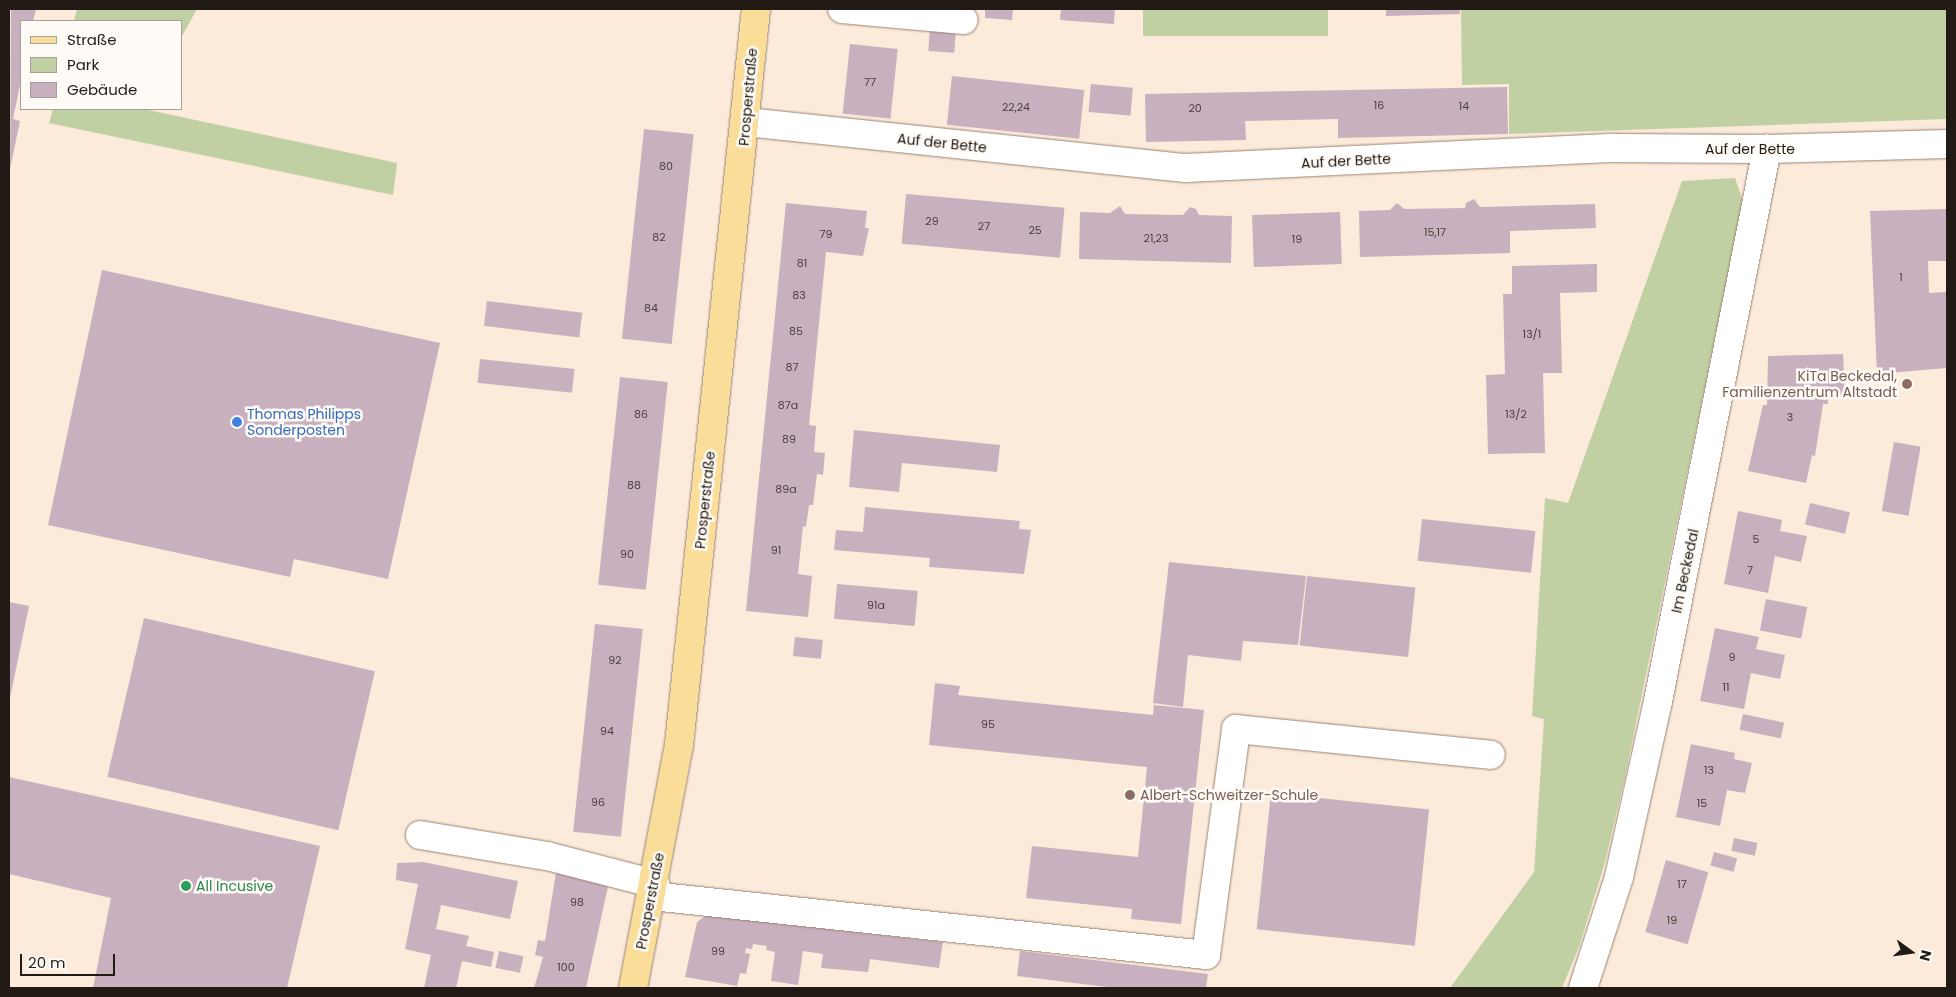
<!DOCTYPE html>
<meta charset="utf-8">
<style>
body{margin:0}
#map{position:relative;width:1956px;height:997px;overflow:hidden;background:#fceadb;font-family:Poppins,sans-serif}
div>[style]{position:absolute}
.green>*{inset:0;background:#c0d0a2;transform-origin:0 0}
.building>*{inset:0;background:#c9b0be;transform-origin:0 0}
.roads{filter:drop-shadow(0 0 1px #998473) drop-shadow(0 0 1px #998473)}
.minor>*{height:28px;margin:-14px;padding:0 14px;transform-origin:14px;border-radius:14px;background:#fff}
.major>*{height:28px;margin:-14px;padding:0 14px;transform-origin:14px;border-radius:14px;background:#fadd99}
.dots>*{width:14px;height:14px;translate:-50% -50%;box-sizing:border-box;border:2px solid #fefaf6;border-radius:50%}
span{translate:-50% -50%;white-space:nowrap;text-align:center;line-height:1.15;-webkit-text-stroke:5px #fefaf6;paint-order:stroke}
.number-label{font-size:11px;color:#4c403e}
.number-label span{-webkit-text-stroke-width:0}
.street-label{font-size:14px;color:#221a14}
.education-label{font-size:14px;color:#785e54}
.right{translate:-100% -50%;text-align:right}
.left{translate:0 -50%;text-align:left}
.shop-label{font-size:14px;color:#366cbe}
.leisure-label{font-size:14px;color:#27864d}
.frame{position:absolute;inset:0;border:10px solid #221a14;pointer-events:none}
.legend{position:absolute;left:20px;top:20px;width:162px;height:90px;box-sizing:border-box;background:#fefaf6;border:1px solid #a6a09c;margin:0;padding:6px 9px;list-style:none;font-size:15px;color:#221a14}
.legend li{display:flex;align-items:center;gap:10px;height:25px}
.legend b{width:25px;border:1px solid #a6a09c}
.north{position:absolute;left:1886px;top:927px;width:50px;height:50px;-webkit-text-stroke:4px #fefaf6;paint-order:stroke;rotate:104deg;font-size:14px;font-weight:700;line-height:20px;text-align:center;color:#221a14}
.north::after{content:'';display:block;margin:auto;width:18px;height:22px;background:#221a14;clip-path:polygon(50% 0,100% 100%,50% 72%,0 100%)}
.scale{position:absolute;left:20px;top:954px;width:95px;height:22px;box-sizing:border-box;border:2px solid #221a14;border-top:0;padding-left:6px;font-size:15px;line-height:18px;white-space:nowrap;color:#221a14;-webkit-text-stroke:4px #fefaf6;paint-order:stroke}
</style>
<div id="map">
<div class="green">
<div style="clip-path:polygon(77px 9px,197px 9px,181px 38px,181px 21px,74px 21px)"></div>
<div style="left:1143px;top:9px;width:185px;height:27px"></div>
<div style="clip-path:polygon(1461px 9px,1947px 9px,1947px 119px,1509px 134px,1509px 84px,1462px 85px)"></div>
<div style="clip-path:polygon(53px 109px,144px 109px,397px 163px,393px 195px,49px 123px)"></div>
<div style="clip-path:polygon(1735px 178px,1743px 201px,1625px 777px,1605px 862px,1579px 947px,1562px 988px,1450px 988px,1534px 872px,1544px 719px,1532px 716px,1545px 498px,1568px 503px,1682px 181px)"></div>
</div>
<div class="building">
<div style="clip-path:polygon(11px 9px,36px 9px,33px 21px,21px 21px,21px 80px,13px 119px,20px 121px,10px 169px)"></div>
<div style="clip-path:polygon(985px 9px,1013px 9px,1012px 20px,985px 18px)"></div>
<div style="clip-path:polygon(1061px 9px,1115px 9px,1114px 24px,1060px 20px)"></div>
<div style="clip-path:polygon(1386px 9px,1460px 9px,1460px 14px,1386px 16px)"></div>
<div style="left:930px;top:27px;width:26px;height:24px;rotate:4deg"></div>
<div style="left:850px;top:44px;width:48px;height:70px;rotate:6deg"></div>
<div style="left:952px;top:76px;width:133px;height:49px;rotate:6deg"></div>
<div style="left:1091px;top:84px;width:42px;height:28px;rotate:5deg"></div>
<div style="clip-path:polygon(1507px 87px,1508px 134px,1338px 138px,1338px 119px,1245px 121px,1246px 140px,1146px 142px,1145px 94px)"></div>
<div style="left:644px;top:129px;width:50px;height:211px;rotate:6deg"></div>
<div style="left:906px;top:194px;width:159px;height:50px;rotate:5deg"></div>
<div style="clip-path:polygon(1474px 199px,1480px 207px,1595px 204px,1596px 228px,1510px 231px,1510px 253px,1360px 257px,1359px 211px,1390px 210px,1397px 203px,1404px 209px,1465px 208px,1466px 203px)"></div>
<div style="clip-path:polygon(786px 203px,867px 211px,865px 228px,869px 228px,863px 256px,826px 252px,809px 425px,816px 426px,814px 452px,825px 453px,823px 475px,817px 474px,813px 505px,809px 505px,806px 527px,803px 526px,798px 574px,812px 576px,808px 617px,746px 611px)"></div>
<div style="clip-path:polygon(1120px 206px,1125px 214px,1183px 215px,1190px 207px,1196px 209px,1199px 215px,1232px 216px,1231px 263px,1079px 259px,1080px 212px,1110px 213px)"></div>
<div style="clip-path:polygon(1947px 209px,1947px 261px,1928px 261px,1929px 293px,1947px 292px,1947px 368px,1877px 374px,1870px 211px)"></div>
<div style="left:1340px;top:212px;width:52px;height:88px;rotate:88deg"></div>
<div style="clip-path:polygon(1597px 264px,1597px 292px,1560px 293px,1562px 373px,1543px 373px,1545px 453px,1488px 454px,1486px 375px,1505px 374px,1503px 294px,1512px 294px,1512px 266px)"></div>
<div style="clip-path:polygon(102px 270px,440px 343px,388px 579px,294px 559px,290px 577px,48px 525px)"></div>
<div style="left:487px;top:301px;width:96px;height:25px;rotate:7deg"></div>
<div style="clip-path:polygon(1843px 354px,1845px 395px,1828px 397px,1828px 404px,1823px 404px,1815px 456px,1812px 455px,1806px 483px,1748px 471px,1763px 405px,1767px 405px,1768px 356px)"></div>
<div style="left:480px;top:359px;width:95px;height:24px;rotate:6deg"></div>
<div style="left:620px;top:377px;width:48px;height:209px;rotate:6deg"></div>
<div style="clip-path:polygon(854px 430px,1000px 445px,997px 472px,902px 463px,899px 492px,849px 487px)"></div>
<div style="left:1894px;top:442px;width:27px;height:70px;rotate:10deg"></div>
<div style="left:1810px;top:503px;width:41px;height:22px;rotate:13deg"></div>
<div style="clip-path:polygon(865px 507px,1020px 521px,1019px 529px,1031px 530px,1024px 574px,929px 567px,930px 558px,834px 550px,836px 530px,863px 532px)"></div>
<div style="clip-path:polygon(1738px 511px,1782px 520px,1780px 531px,1807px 536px,1801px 562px,1775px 556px,1768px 593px,1724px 584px)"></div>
<div style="left:1422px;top:519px;width:114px;height:42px;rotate:6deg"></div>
<div style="clip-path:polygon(1169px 562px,1306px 576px,1298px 645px,1243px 641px,1241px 661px,1188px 655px,1183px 707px,1153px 703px)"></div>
<div style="left:1307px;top:576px;width:109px;height:70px;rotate:6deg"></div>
<div style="left:837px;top:584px;width:81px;height:35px;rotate:5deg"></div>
<div style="left:1766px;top:599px;width:42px;height:32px;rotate:11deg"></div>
<div style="clip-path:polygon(9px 602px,29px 606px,10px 698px,9px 698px)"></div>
<div style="left:144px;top:618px;width:237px;height:163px;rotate:13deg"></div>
<div style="left:595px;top:624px;width:48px;height:209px;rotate:6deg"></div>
<div style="clip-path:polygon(1715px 628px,1759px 637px,1756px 649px,1785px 655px,1780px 679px,1751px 673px,1744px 709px,1700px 701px)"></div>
<div style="left:795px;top:637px;width:28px;height:19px;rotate:6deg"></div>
<div style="clip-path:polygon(935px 683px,960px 686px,958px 695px,1153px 715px,1154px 705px,1204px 710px,1181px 924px,1131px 919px,1132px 909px,1026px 898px,1032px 846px,1138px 857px,1147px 767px,929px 745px)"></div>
<div style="left:1743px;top:714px;width:42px;height:16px;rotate:12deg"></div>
<div style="clip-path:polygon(1691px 744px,1735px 753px,1734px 759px,1752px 763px,1745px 793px,1727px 790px,1720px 826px,1676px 817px)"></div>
<div style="clip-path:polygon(9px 777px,320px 846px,287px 988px,93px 988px,111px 898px,9px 874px)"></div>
<div style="left:1271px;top:793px;width:159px;height:137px;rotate:6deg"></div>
<div style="left:1734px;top:838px;width:24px;height:13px;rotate:12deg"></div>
<div style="left:1714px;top:852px;width:24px;height:14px;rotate:15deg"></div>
<div style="left:1666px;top:860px;width:44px;height:75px;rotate:16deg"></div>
<div style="clip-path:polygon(423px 862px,518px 881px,510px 919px,441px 905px,436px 929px,469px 936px,466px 946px,494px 952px,491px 967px,462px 961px,456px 988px,424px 988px,431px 955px,405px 949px,418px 884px,396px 880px,397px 863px)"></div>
<div style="clip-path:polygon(557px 866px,610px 877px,586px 988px,534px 988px,543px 957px,535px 955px,538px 940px,545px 941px)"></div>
<div style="clip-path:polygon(707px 915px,943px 942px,939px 968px,870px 959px,868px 972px,821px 968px,823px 954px,803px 951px,798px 985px,771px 981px,775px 952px,766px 950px,767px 946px,753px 944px,752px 949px,746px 948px,745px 953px,750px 954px,746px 974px,740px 973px,737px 986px,685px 977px,697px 922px)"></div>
<div style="left:499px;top:951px;width:25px;height:17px;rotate:12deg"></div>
<div style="clip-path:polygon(1020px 951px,1208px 974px,1206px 988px,1115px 988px,1017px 976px)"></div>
</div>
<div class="roads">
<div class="minor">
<div style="left:842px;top:9px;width:122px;rotate:5.2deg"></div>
<div style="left:746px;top:122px;width:442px;rotate:6deg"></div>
<div style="left:1186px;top:168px;width:429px;rotate:-2.7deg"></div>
<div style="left:1615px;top:148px;width:152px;rotate:0.4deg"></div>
<div style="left:1767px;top:149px;width:180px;rotate:-1.6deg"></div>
<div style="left:420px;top:835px;width:129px;rotate:9.4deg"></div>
<div style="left:547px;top:856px;width:112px;rotate:14.5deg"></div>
<div style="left:652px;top:896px;width:557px;rotate:6.08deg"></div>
<div style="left:1206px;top:955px;width:228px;rotate:-82.4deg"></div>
<div style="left:1236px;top:729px;width:256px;rotate:5.8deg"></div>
<div style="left:1583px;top:988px;width:117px;rotate:-72deg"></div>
<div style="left:1619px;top:877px;width:180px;rotate:-77.5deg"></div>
<div style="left:1658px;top:701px;width:563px;rotate:-78.83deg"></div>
</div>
<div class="major">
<div style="left:633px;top:988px;width:247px;rotate:-79.3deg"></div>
<div style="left:679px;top:745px;width:740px;rotate:-84.03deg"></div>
</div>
</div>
<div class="dots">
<div style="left:1907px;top:384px;background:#8d6e63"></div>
<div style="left:237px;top:422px;background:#3f7fe0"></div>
<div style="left:1130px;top:795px;background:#8d6e63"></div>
<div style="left:186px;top:886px;background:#2e9e5b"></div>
</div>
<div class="number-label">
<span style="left:870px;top:82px">77</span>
<span style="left:1379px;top:105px">16</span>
<span style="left:1464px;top:106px">14</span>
<span style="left:1016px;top:107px">22,24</span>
<span style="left:1195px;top:108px">20</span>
<span style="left:666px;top:166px">80</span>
<span style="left:932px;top:221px">29</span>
<span style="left:984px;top:226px">27</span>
<span style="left:1035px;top:230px">25</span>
<span style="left:1435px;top:232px">15,17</span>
<span style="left:826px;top:234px">79</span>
<span style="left:659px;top:237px">82</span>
<span style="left:1156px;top:238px">21,23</span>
<span style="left:1297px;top:239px">19</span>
<span style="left:802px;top:263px">81</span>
<span style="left:1901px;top:277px">1</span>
<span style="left:799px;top:295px">83</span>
<span style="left:651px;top:308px">84</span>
<span style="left:796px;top:331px">85</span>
<span style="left:1532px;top:334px">13/1</span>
<span style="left:792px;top:367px">87</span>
<span style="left:788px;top:405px">87a</span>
<span style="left:641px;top:414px">86</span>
<span style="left:1516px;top:414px">13/2</span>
<span style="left:1790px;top:417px">3</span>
<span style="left:789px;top:439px">89</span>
<span style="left:634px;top:485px">88</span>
<span style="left:786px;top:489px">89a</span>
<span style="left:1756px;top:539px">5</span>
<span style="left:776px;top:550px">91</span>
<span style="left:627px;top:554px">90</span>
<span style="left:1750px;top:570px">7</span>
<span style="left:876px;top:605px">91a</span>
<span style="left:1732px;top:657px">9</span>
<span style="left:615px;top:660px">92</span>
<span style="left:1726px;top:687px">11</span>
<span style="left:988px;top:724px">95</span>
<span style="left:607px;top:731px">94</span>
<span style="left:1709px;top:770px">13</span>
<span style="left:598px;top:802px">96</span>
<span style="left:1702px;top:803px">15</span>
<span style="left:1682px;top:884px">17</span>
<span style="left:577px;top:902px">98</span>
<span style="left:1672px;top:920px">19</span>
<span style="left:718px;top:951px">99</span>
<span style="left:566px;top:967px">100</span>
</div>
<div class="street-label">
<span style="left:748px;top:97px;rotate:-85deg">Prosperstraße</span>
<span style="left:942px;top:143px;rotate:6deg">Auf der Bette</span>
<span style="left:1750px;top:149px">Auf der Bette</span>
<span style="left:1346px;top:161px;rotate:-3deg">Auf der Bette</span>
<span style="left:705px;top:500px;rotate:-84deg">Prosperstraße</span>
<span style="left:1685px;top:571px;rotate:-78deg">Im Beckedal</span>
<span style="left:650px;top:901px;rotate:-79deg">Prosperstraße</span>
</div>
<div class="education-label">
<span class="right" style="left:1897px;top:384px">KiTa Beckedal,<br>Familienzentrum Altstadt</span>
<span class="left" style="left:1140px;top:795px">Albert-Schweitzer-Schule</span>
</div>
<div class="shop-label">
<span class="left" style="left:247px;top:422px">Thomas Philipps<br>Sonderposten</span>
</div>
<div class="leisure-label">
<span class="left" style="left:196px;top:886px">All Incusive</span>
</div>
<div class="frame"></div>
<ul class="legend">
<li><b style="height:6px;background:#fadd99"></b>Straße</li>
<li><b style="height:14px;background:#c0d0a2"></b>Park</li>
<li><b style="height:14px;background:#c9b0be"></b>Gebäude</li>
</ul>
<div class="north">N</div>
<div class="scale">20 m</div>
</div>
